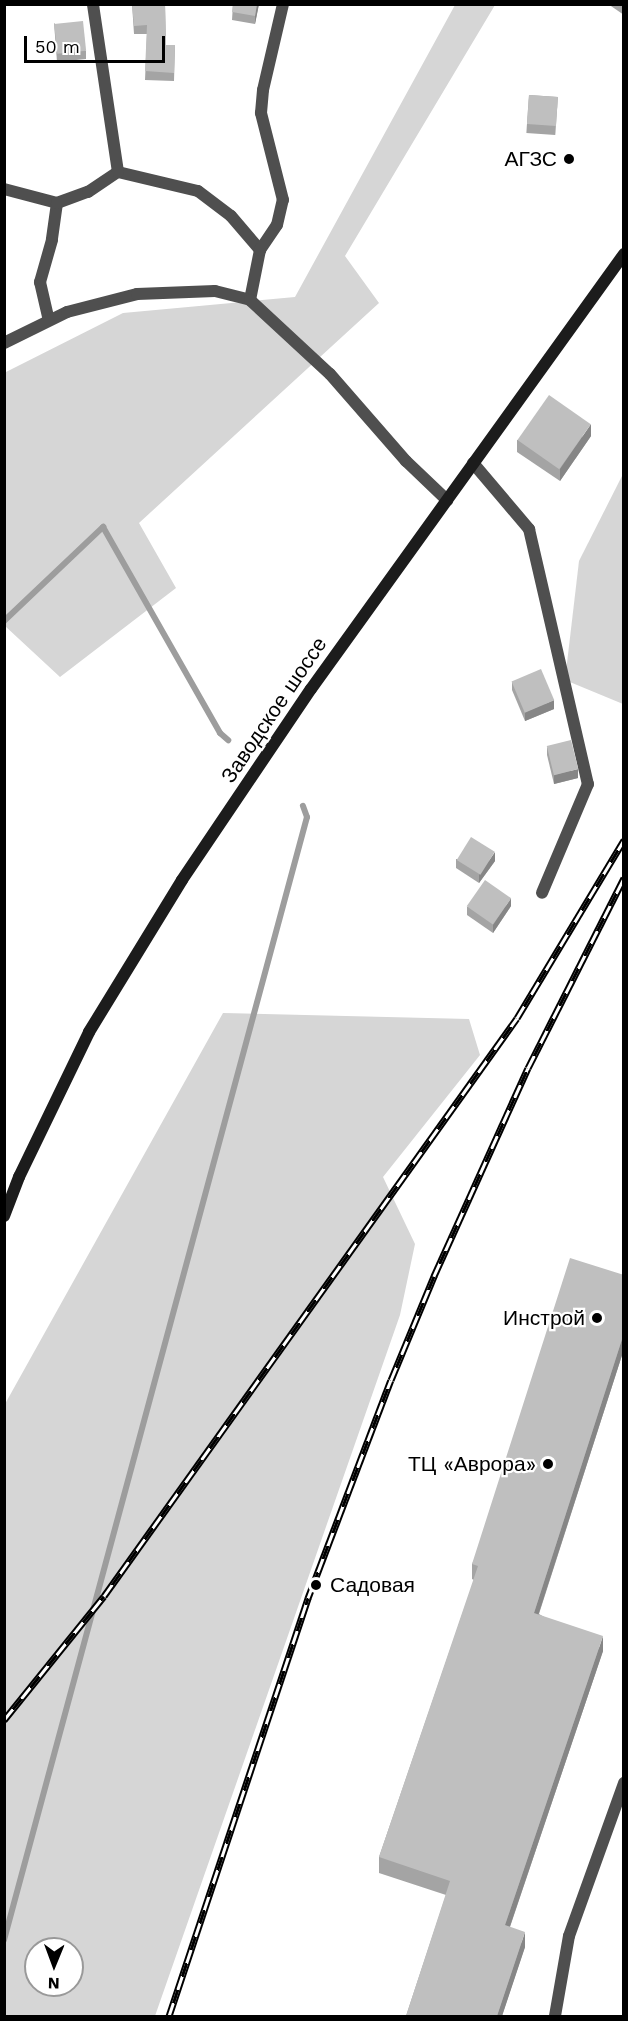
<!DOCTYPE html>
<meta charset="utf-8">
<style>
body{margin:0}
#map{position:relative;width:628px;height:2021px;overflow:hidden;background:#fff;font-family:"Work Sans",sans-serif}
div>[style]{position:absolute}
.green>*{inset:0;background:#d6d6d6}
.stream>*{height:6px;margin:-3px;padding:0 3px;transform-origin:3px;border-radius:3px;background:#9d9d9d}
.minor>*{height:12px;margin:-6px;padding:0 6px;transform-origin:6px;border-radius:6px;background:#4f4f4f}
.tertiary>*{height:12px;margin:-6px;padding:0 6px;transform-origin:6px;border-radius:6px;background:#4f4f4f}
.secondary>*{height:12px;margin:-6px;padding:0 6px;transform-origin:6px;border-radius:6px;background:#1c1c1c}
.rail>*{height:7px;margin-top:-3.5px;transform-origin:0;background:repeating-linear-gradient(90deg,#fff 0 14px,#000 0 28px);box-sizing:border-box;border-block:2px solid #000}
.wall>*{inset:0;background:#a4a4a4;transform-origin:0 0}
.shaded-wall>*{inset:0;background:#868686}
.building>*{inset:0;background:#bfbfbf;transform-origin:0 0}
.dots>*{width:16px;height:16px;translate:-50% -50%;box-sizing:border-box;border:3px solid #fff;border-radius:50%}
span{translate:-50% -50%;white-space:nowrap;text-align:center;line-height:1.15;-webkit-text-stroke:4.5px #fff;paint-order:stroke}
.poi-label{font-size:21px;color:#000}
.right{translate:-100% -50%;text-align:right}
.left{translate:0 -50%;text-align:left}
.street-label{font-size:21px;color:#000}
.frame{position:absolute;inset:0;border:6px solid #000;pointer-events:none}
.north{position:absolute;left:24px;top:1937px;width:60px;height:60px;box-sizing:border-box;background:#fff;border:2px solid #999;border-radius:50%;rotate:181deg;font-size:16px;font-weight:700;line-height:24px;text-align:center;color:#000}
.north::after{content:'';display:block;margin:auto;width:21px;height:27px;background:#000;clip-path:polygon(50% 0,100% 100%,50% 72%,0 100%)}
.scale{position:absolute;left:24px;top:36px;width:141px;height:27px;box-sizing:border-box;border:3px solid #000;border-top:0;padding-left:8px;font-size:18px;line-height:21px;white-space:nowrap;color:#000;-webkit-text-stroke:4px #fff;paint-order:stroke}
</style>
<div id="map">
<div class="green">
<div style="clip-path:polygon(455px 5px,495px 5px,345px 256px,379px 303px,139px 523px,176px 588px,60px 677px,5px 626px,4px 373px,123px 313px,295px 297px)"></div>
<div style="clip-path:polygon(623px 474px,623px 704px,565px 680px,579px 561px)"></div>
<div style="clip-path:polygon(evenodd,223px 1013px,469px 1019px,480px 1055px,383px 1177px,415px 1244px,400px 1315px,155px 2016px,5px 2016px,5px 1404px,223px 1013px,36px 1949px,72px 1949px,72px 1985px,36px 1985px,36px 1949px)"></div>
</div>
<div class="stream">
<div style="left:4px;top:621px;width:137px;rotate:-43.5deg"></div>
<div style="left:103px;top:527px;width:237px;rotate:60.4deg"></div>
<div style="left:220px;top:733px;width:11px;rotate:41deg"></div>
<div style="left:4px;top:1940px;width:1163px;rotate:-74.9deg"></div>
<div style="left:307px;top:817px;width:12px;rotate:-110deg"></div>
</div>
<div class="minor">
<div style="left:118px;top:172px;width:82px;rotate:13.4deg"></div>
<div style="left:198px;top:191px;width:41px;rotate:37.1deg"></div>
<div style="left:231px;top:216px;width:45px;rotate:49.5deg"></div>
<div style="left:4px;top:189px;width:55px;rotate:14.8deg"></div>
<div style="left:57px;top:203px;width:37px;rotate:98deg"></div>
<div style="left:52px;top:240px;width:44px;rotate:105.9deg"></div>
<div style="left:40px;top:282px;width:39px;rotate:77deg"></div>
<div style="left:57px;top:203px;width:33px;rotate:-20deg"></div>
<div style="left:88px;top:192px;width:36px;rotate:-34deg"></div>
<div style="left:118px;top:172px;width:170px;rotate:-98.5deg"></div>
<div style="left:250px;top:300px;width:51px;rotate:-78.7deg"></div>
<div style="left:260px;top:250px;width:30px;rotate:-56deg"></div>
<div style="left:277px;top:225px;width:26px;rotate:-77deg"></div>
<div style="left:283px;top:200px;width:90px;rotate:-104.2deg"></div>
<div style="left:261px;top:113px;width:23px;rotate:-85deg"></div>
<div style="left:263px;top:90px;width:88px;rotate:-76.9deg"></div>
<div style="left:473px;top:463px;width:87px;rotate:49.7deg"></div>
<div style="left:529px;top:529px;width:262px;rotate:77deg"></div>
<div style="left:588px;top:784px;width:118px;rotate:112.9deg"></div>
<div style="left:555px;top:2016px;width:81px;rotate:-80.1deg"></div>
<div style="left:569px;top:1936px;width:163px;rotate:-70.2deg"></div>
</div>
<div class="tertiary">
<div style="left:4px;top:343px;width:70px;rotate:-26.2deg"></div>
<div style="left:67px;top:312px;width:72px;rotate:-14.4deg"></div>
<div style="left:137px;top:294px;width:78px;rotate:-2.2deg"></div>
<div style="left:215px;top:291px;width:36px;rotate:14deg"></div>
<div style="left:250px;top:300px;width:109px;rotate:42.8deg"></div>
<div style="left:330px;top:374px;width:116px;rotate:48.9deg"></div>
<div style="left:406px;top:461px;width:57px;rotate:43.6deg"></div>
</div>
<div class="secondary">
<div style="left:4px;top:1216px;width:42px;rotate:-69deg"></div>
<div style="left:19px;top:1177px;width:161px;rotate:-64.2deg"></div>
<div style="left:89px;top:1032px;width:178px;rotate:-58.5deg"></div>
<div style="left:182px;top:880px;width:230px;rotate:-56deg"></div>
<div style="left:311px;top:689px;width:536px;rotate:-54.26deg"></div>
</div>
<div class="rail">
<div style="left:4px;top:1720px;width:159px;rotate:-51.1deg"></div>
<div style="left:104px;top:1596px;width:710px;rotate:-54.45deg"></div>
<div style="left:517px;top:1018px;width:208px;rotate:-59deg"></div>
<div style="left:169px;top:2016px;width:441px;rotate:-71.6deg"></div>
<div style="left:308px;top:1598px;width:233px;rotate:-69.2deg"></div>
<div style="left:391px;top:1380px;width:113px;rotate:-67.5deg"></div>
<div style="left:434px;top:1276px;width:228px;rotate:-65.7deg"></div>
<div style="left:528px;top:1068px;width:213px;rotate:-63.2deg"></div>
</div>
<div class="wall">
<div style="clip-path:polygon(132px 4px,165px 4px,166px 45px,175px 45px,174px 81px,145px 80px,147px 34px,134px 34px)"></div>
<div style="clip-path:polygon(233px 4px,259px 4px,255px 24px,232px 20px)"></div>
<div style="clip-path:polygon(608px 4px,624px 4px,624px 15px)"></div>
<div style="clip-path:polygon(54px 23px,86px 51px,86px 59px,57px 62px)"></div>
<div style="left:529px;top:95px;width:29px;height:38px;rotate:4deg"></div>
<div style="clip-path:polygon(591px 436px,560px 481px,517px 452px,517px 440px)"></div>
<div style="clip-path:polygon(512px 682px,554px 709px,525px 721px,512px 690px)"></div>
<div style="clip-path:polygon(547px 747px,578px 778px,554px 784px,547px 755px)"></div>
<div style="clip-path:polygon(456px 859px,495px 861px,479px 883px,456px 868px)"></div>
<div style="clip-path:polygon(511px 906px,493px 933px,467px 915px,467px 907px)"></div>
<div style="clip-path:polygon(624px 1275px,624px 1349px,539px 1614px,603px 1651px,510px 1927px,525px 1947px,502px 2016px,406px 2016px,446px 1895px,379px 1873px,379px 1857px,474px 1580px,472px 1579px,472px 1564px)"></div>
</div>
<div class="shaded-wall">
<div style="clip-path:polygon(257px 4px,259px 4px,255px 24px,255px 16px)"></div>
<div style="clip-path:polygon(591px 424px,591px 436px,560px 481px,560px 469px)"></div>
<div style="clip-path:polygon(554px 700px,554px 709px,525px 721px,525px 712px)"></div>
<div style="clip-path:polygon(578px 769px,578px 778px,554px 784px,554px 775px)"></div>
<div style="clip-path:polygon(495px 852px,495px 861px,479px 883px,479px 875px)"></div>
<div style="clip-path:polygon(511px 898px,511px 906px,493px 933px,493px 925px)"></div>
<div style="clip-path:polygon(624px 1333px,624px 1349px,534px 1628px,534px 1613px)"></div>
<div style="clip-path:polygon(603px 1636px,603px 1651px,505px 1941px,505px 1925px)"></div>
<div style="clip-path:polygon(525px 1932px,525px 1947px,502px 2016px,497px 2016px)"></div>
</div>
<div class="building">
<div style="clip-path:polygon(132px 4px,165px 4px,166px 45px,175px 45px,174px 73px,145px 71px,147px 25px,134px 26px)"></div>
<div style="clip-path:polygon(233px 4px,257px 4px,255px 16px,232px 12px)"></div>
<div style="left:83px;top:21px;width:30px;height:29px;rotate:84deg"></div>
<div style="left:529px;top:95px;width:29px;height:29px;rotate:4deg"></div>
<div style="left:549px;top:395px;width:51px;height:55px;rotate:35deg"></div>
<div style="left:541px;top:669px;width:34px;height:32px;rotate:67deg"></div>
<div style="left:571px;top:740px;width:30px;height:25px;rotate:76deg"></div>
<div style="left:471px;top:837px;width:28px;height:27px;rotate:32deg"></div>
<div style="left:485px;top:880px;width:32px;height:32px;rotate:35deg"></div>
<div style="clip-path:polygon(570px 1258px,624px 1275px,624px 1333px,534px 1613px,603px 1636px,505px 1925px,525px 1932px,497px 2016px,406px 2016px,450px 1881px,379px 1857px,478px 1566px,472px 1564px)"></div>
</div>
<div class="dots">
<div style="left:569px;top:159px;background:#000"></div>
<div style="left:597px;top:1318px;background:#000"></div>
<div style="left:548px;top:1464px;background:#000"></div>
<div style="left:316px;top:1585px;background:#000"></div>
</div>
<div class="poi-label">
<span class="right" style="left:557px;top:159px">АГЗС</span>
<span class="right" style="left:585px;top:1318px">Инстрой</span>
<span class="right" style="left:536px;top:1464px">ТЦ «Аврора»</span>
<span class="left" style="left:330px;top:1585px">Садовая</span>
</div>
<div class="street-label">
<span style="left:274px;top:710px;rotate:-56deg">Заводское шоссе</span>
</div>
<div class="frame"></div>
<div class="north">N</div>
<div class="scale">50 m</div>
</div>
